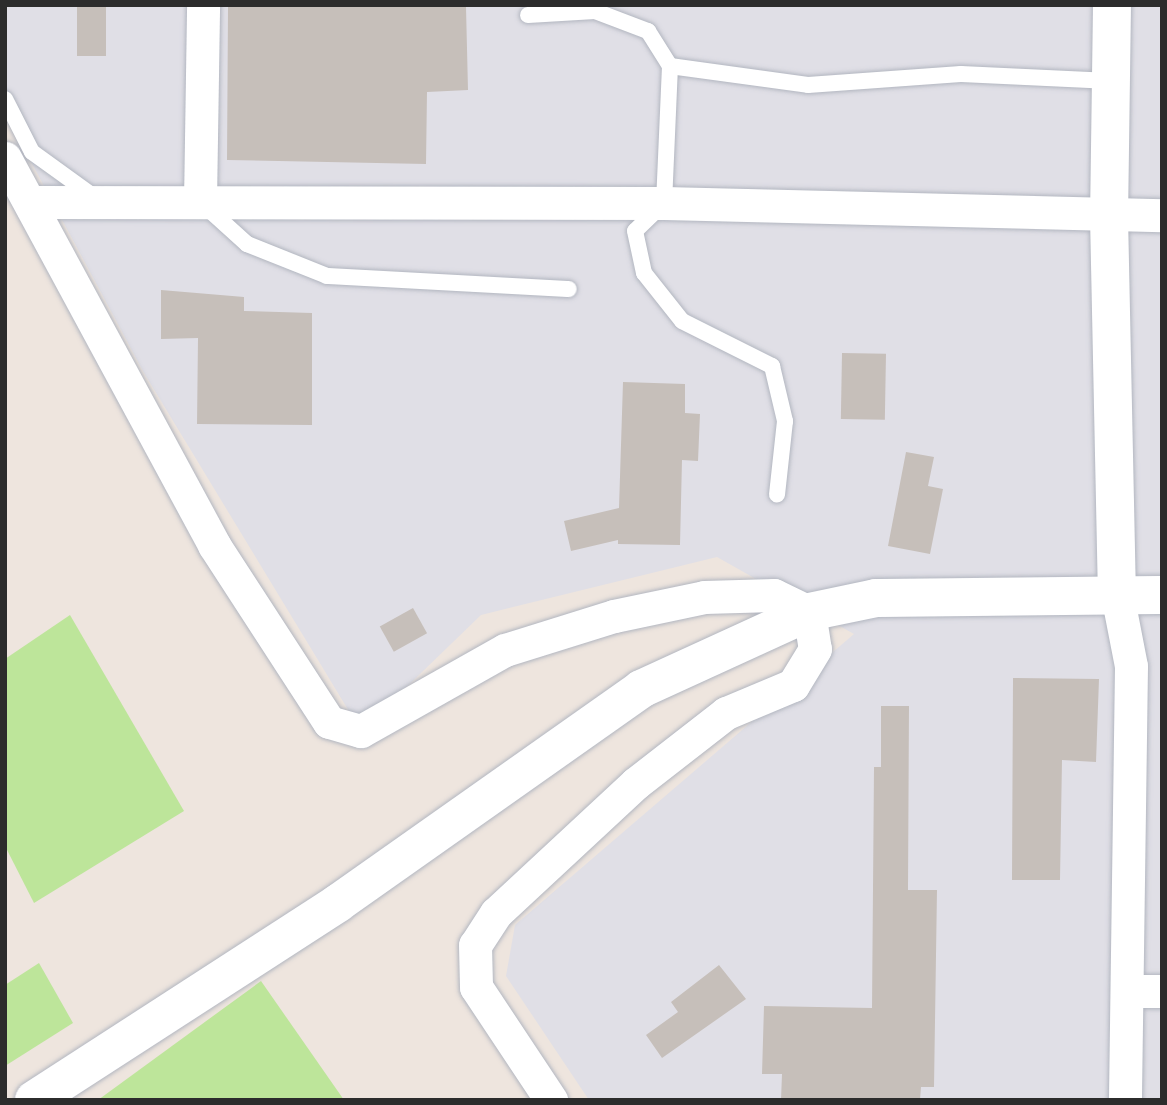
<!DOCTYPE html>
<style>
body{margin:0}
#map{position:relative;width:1167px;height:1105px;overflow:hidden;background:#eee5de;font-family:Overpass,sans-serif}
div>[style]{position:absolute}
.industrial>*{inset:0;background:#e0dfe6}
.green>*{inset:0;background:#bde59a}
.building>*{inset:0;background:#c6bfba;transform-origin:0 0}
.roads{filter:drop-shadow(0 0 2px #b2b6c0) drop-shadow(0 0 2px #b2b6c0)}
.lane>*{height:16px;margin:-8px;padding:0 8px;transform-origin:8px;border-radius:8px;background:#fff}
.street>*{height:33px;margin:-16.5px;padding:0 16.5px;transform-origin:16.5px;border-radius:16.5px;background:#fff}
.secondary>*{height:38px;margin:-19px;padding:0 19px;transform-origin:19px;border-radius:19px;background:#fff}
span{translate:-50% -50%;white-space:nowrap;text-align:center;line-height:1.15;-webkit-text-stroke:7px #fff;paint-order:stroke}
.frame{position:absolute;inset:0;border:7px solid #2c2c2c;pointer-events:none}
</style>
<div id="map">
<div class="industrial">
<div style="clip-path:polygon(5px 5px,1162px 5px,1162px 1100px,589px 1100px,506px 976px,515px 925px,854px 634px,717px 557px,481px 615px,361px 731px,144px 373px,5px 113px)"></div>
</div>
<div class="green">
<div style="clip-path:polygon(70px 615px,184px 811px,34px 903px,5px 846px,5px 659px)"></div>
<div style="clip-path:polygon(39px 963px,73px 1023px,5px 1066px,5px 985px)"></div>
<div style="clip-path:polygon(261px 981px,344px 1100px,98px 1100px)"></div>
</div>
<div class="building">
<div style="left:77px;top:5px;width:29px;height:51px"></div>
<div style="clip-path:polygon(228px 5px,466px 7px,468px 90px,427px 92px,426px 164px,227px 160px)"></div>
<div style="clip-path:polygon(161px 290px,244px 297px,244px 311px,312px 313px,312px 425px,197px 424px,198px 338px,161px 339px)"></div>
<div style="left:842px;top:353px;width:44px;height:66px;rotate:1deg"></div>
<div style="clip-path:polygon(623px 382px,685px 384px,685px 413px,700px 414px,698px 461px,682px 460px,680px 545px,618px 544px,618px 540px,571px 551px,564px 521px,619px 508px)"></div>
<div style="clip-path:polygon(906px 452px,934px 457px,928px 486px,943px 489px,930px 554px,888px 546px)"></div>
<div style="left:413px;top:608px;width:29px;height:38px;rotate:61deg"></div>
<div style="clip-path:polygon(1013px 678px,1099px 679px,1096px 762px,1062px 760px,1060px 880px,1012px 880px)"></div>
<div style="clip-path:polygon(881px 706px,909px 706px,908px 890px,937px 890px,934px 1087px,921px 1087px,920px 1100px,781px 1100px,782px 1074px,762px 1074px,764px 1006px,872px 1008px,874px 767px,881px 767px)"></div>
<div style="clip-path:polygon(719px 965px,746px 999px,662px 1058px,646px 1035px,678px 1012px,671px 1002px)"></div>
</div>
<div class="roads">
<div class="lane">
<div style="left:528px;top:15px;width:67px;rotate:-3.4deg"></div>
<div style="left:595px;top:11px;width:57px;rotate:20.7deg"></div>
<div style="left:648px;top:31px;width:41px;rotate:57.8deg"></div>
<div style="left:670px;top:66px;width:137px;rotate:92.5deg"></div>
<div style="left:664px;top:203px;width:40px;rotate:136deg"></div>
<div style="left:635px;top:231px;width:43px;rotate:77.9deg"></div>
<div style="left:644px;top:273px;width:61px;rotate:51.6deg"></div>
<div style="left:682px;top:321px;width:101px;rotate:26.6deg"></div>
<div style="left:772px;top:366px;width:57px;rotate:76.7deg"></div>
<div style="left:785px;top:421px;width:74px;rotate:96.2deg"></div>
<div style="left:670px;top:66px;width:139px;rotate:7.8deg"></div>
<div style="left:808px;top:85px;width:153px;rotate:-4.1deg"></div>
<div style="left:961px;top:74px;width:150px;rotate:2.7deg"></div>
<div style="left:5px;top:99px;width:59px;rotate:63deg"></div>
<div style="left:32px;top:152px;width:75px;rotate:35.8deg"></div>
<div style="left:205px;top:206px;width:57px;rotate:42.1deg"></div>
<div style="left:247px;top:244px;width:86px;rotate:21.8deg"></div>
<div style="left:327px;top:276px;width:242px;rotate:3.1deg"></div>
</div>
<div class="street">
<div style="left:5px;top:158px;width:440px;rotate:61.6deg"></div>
<div style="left:214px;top:545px;width:211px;rotate:57deg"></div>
<div style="left:329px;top:722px;width:33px;rotate:16deg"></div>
<div style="left:361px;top:731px;width:165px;rotate:-29.4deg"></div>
<div style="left:505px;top:650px;width:114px;rotate:-17.3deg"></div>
<div style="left:614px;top:616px;width:92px;rotate:-11.9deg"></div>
<div style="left:704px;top:597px;width:70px;rotate:-1.6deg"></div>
<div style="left:774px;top:595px;width:39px;rotate:26deg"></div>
<div style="left:809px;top:612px;width:37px;rotate:81deg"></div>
<div style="left:815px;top:649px;width:42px;rotate:121.4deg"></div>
<div style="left:793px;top:685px;width:73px;rotate:157.3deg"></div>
<div style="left:726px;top:713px;width:114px;rotate:142.1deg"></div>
<div style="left:636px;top:783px;width:191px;rotate:137.1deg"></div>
<div style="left:496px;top:913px;width:38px;rotate:123deg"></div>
<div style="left:475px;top:945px;width:42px;rotate:88.6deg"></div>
<div style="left:476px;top:987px;width:136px;rotate:56.4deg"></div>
<div style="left:31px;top:202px;width:633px;rotate:0.09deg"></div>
<div style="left:664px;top:203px;width:498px;rotate:1.4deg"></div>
<div style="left:200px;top:202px;width:197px;rotate:-89.1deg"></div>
<div style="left:1117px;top:594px;width:73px;rotate:79deg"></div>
<div style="left:1131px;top:666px;width:434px;rotate:90.8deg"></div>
<div style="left:1127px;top:991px;width:35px"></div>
</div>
<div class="secondary">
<div style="left:1112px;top:5px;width:211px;rotate:90.8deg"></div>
<div style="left:1109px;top:216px;width:378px;rotate:88.8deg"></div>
<div style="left:34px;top:1100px;width:362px;rotate:-32.9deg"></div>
<div style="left:338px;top:903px;width:371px;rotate:-35.2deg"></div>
<div style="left:641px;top:689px;width:185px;rotate:-24.6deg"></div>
<div style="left:809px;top:612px;width:68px;rotate:-11.8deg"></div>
<div style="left:876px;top:598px;width:286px;rotate:-0.6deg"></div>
</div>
</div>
<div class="frame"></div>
</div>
